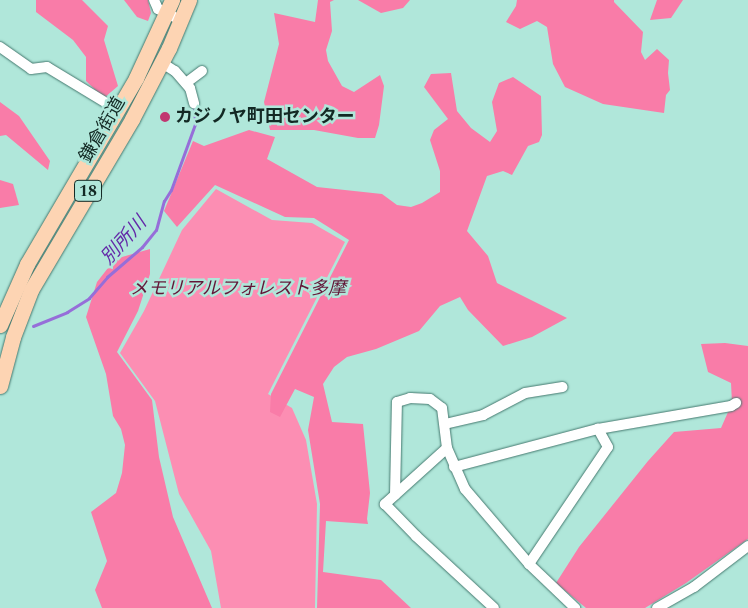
<!DOCTYPE html>
<meta charset="utf-8">
<style>
body{margin:0}
#map{position:relative;width:748px;height:608px;overflow:hidden;background:#b0e7da;font-family:Spectral,"Noto Sans JP",serif}
div>[style]{position:absolute}
.green>*{inset:0;background:#fc8eb3}
.forest>*{inset:0;background:#f97ca8}
.stream>*{height:3px;margin:-1.5px;padding:0 1.5px;transform-origin:1.5px;border-radius:1.5px;background:#966ed9}
.roads{filter:drop-shadow(0 0 1px #45796f) drop-shadow(0 0 1px #45796f)}
.minor>*{height:10px;margin:-5px;padding:0 5px;transform-origin:5px;border-radius:5px;background:#fff}
.primary>*{height:15px;margin:-7.5px;padding:0 7.5px;transform-origin:7.5px;border-radius:7.5px;background:#fdd4b3}
.dots>*{width:14px;height:14px;translate:-50% -50%;box-sizing:border-box;border:2px solid #b0e7da;border-radius:50%}
span{translate:-50% -50%;white-space:nowrap;text-align:center;line-height:1.15;-webkit-text-stroke:5px #b0e7da;paint-order:stroke}
.shield-label span{padding:1px 4px;background:#b0e7da;border:1px solid;border-radius:4px;-webkit-text-stroke-width:0}
.shield-label{font-size:16px;color:#132924;font-weight:700}
.poi-label{font-size:18px;color:#132924;font-weight:700}
.left{translate:0 -50%;text-align:left}
.street-label{font-size:18px;color:#132924}
.park-label{font-size:18px;color:#631637;font-style:italic}
.water-label{font-size:19px;color:#6329a8;font-style:italic}
</style>
<div id="map">
<div class="green">
<div style="clip-path:polygon(216px 189px,272px 220px,312px 223px,345px 242px,268px 394px,292px 408px,306px 440px,317px 504px,315px 608px,221px 608px,211px 551px,179px 494px,155px 401px,120px 353px,144px 311px,182px 230px)"></div>
</div>
<div class="forest">
<div style="clip-path:polygon(36px 0,82px 0,108px 26px,104px 40px,118px 86px,104px 98px,86px 81px,86px 57px,73px 40px,36px 12px)"></div>
<div style="clip-path:polygon(124px 0,148px 0,151px 13px,148px 21px,137px 17px)"></div>
<div style="clip-path:polygon(318px 0,334px 0,330px 2px,332px 31px,326px 50px,328px 61px,342px 86px,354px 92px,380px 75px,384px 86px,379px 125px,375px 138px,358px 138px,314px 130px,270px 130px,264px 102px,279px 44px,274px 13px,315px 22px)"></div>
<div style="clip-path:polygon(358px 0,410px 0,403px 8px,381px 13px)"></div>
<div style="clip-path:polygon(517px 0,614px 0,614px 2px,643px 32px,641px 52px,645px 60px,657px 49px,669px 60px,668px 73px,670px 90px,666px 95px,664px 113px,603px 104px,565px 87px,553px 64px,547px 27px,537px 21px,520px 29px,506px 22px,516px 6px)"></div>
<div style="clip-path:polygon(657px 0,683px 0,671px 18px,650px 20px)"></div>
<div style="clip-path:polygon(451px 73px,457px 111px,471px 128px,490px 142px,497px 131px,492px 102px,499px 83px,513px 77px,541px 96px,542px 135px,539px 142px,528px 146px,512px 175px,503px 171px,487px 176px,467px 231px,488px 256px,497px 283px,567px 318px,532px 337px,503px 346px,468px 310px,460px 297px,440px 306px,419px 331px,376px 349px,347px 357px,334px 367px,323px 384px,332px 422px,363px 424px,370px 493px,367px 519px,368px 524px,326px 521px,323px 572px,381px 580px,411px 608px,317px 608px,320px 504px,308px 430px,314px 397px,295px 389px,280px 417px,270px 412px,271px 394px,349px 240px,314px 218px,285px 217px,215px 185px,177px 227px,164px 211px,193px 141px,204px 146px,249px 130px,275px 137px,267px 159px,317px 187px,382px 194px,397px 205px,411px 207px,422px 203px,440px 192px,440px 171px,430px 140px,434px 130px,448px 119px,424px 87px,431px 74px)"></div>
<div style="clip-path:polygon(0 102px,19px 116px,50px 161px,48px 170px,6px 135px,0 136px)"></div>
<div style="clip-path:polygon(0 180px,13px 184px,19px 205px,0 208px)"></div>
<div style="clip-path:polygon(150px 249px,150px 274px,138px 311px,117px 352px,152px 400px,159px 457px,173px 517px,212px 608px,102px 608px,95px 590px,107px 561px,91px 512px,116px 493px,122px 473px,125px 445px,121px 429px,113px 416px,106px 374px,86px 317px,97px 282px,115px 259px)"></div>
<div style="clip-path:polygon(725px 343px,748px 346px,748px 539px,686px 583px,645px 608px,586px 608px,556px 583px,579px 547px,648px 461px,674px 432px,721px 428px,732px 403px,731px 383px,708px 372px,701px 344px)"></div>
</div>
<div class="stream">
<div style="left:33px;top:326px;width:37px;rotate:-22deg"></div>
<div style="left:67px;top:312px;width:26px;rotate:-32deg"></div>
<div style="left:89px;top:298px;width:28px;rotate:-49deg"></div>
<div style="left:107px;top:277px;width:46px;rotate:-40.6deg"></div>
<div style="left:142px;top:247px;width:22px;rotate:-51deg"></div>
<div style="left:156px;top:230px;width:30px;rotate:-75deg"></div>
<div style="left:164px;top:201px;width:13px;rotate:-58deg"></div>
<div style="left:171px;top:190px;width:70px;rotate:-70deg"></div>
<div style="left:195px;top:124px;width:17px;rotate:-93deg"></div>
</div>
<div class="roads">
<div class="minor">
<div style="left:154px;top:0;width:10px;rotate:66deg"></div>
<div style="left:158px;top:9px;width:25px;rotate:26deg"></div>
<div style="left:0;top:47px;width:38px;rotate:35deg"></div>
<div style="left:31px;top:69px;width:16px;rotate:-7deg"></div>
<div style="left:47px;top:67px;width:83px;rotate:31.2deg"></div>
<div style="left:162px;top:63px;width:15px;rotate:32deg"></div>
<div style="left:175px;top:71px;width:23px;rotate:49deg"></div>
<div style="left:190px;top:88px;width:16px;rotate:75deg"></div>
<div style="left:186px;top:83px;width:20px;rotate:-37deg"></div>
<div style="left:445px;top:424px;width:39px;rotate:-13deg"></div>
<div style="left:483px;top:415px;width:47px;rotate:-27.6deg"></div>
<div style="left:525px;top:393px;width:38px;rotate:-9deg"></div>
<div style="left:447px;top:448px;width:84px;rotate:137.9deg"></div>
<div style="left:385px;top:504px;width:45px;rotate:45.9deg"></div>
<div style="left:416px;top:536px;width:106px;rotate:42.7deg"></div>
<div style="left:454px;top:467px;width:149px;rotate:-14.8deg"></div>
<div style="left:598px;top:429px;width:135px;rotate:-9.8deg"></div>
<div style="left:731px;top:406px;width:6px;rotate:-31deg"></div>
<div style="left:395px;top:495px;width:93px;rotate:-88.8deg"></div>
<div style="left:397px;top:402px;width:14px;rotate:-17deg"></div>
<div style="left:410px;top:398px;width:20px;rotate:3deg"></div>
<div style="left:430px;top:399px;width:15px;rotate:37deg"></div>
<div style="left:442px;top:408px;width:40px;rotate:82.9deg"></div>
<div style="left:447px;top:448px;width:45px;rotate:66.3deg"></div>
<div style="left:465px;top:489px;width:99px;rotate:49.5deg"></div>
<div style="left:529px;top:564px;width:64px;rotate:43.7deg"></div>
<div style="left:529px;top:564px;width:141px;rotate:-56deg"></div>
<div style="left:608px;top:447px;width:21px;rotate:-119deg"></div>
<div style="left:657px;top:608px;width:43px;rotate:-29.6deg"></div>
<div style="left:694px;top:587px;width:68px;rotate:-37.2deg"></div>
</div>
<div class="primary">
<div style="left:0;top:325px;width:67px;rotate:-66.1deg"></div>
<div style="left:27px;top:264px;width:216px;rotate:-59.6deg"></div>
<div style="left:136px;top:78px;width:86px;rotate:-65.2deg"></div>
<div style="left:0;top:386px;width:51px;rotate:-75.1deg"></div>
<div style="left:13px;top:337px;width:50px;rotate:-69deg"></div>
<div style="left:31px;top:290px;width:199px;rotate:-59.4deg"></div>
<div style="left:132px;top:119px;width:80px;rotate:-62.5deg"></div>
<div style="left:169px;top:48px;width:52px;rotate:-67.4deg"></div>
</div>
</div>
<div class="dots">
<div style="left:165px;top:117px;background:#c13771"></div>
</div>
<div class="shield-label">
<span style="left:88px;top:191px">18</span>
</div>
<div class="poi-label">
<span class="left" style="left:175px;top:117px">カジノヤ町田センター</span>
</div>
<div class="street-label">
<span style="left:103px;top:130px;rotate:-60deg">鎌倉街道</span>
</div>
<div class="park-label">
<span style="left:238px;top:289px">メモリアルフォレスト多摩</span>
</div>
<div class="water-label">
<span style="left:124px;top:241px;rotate:-48deg">別所川</span>
</div>
</div>
